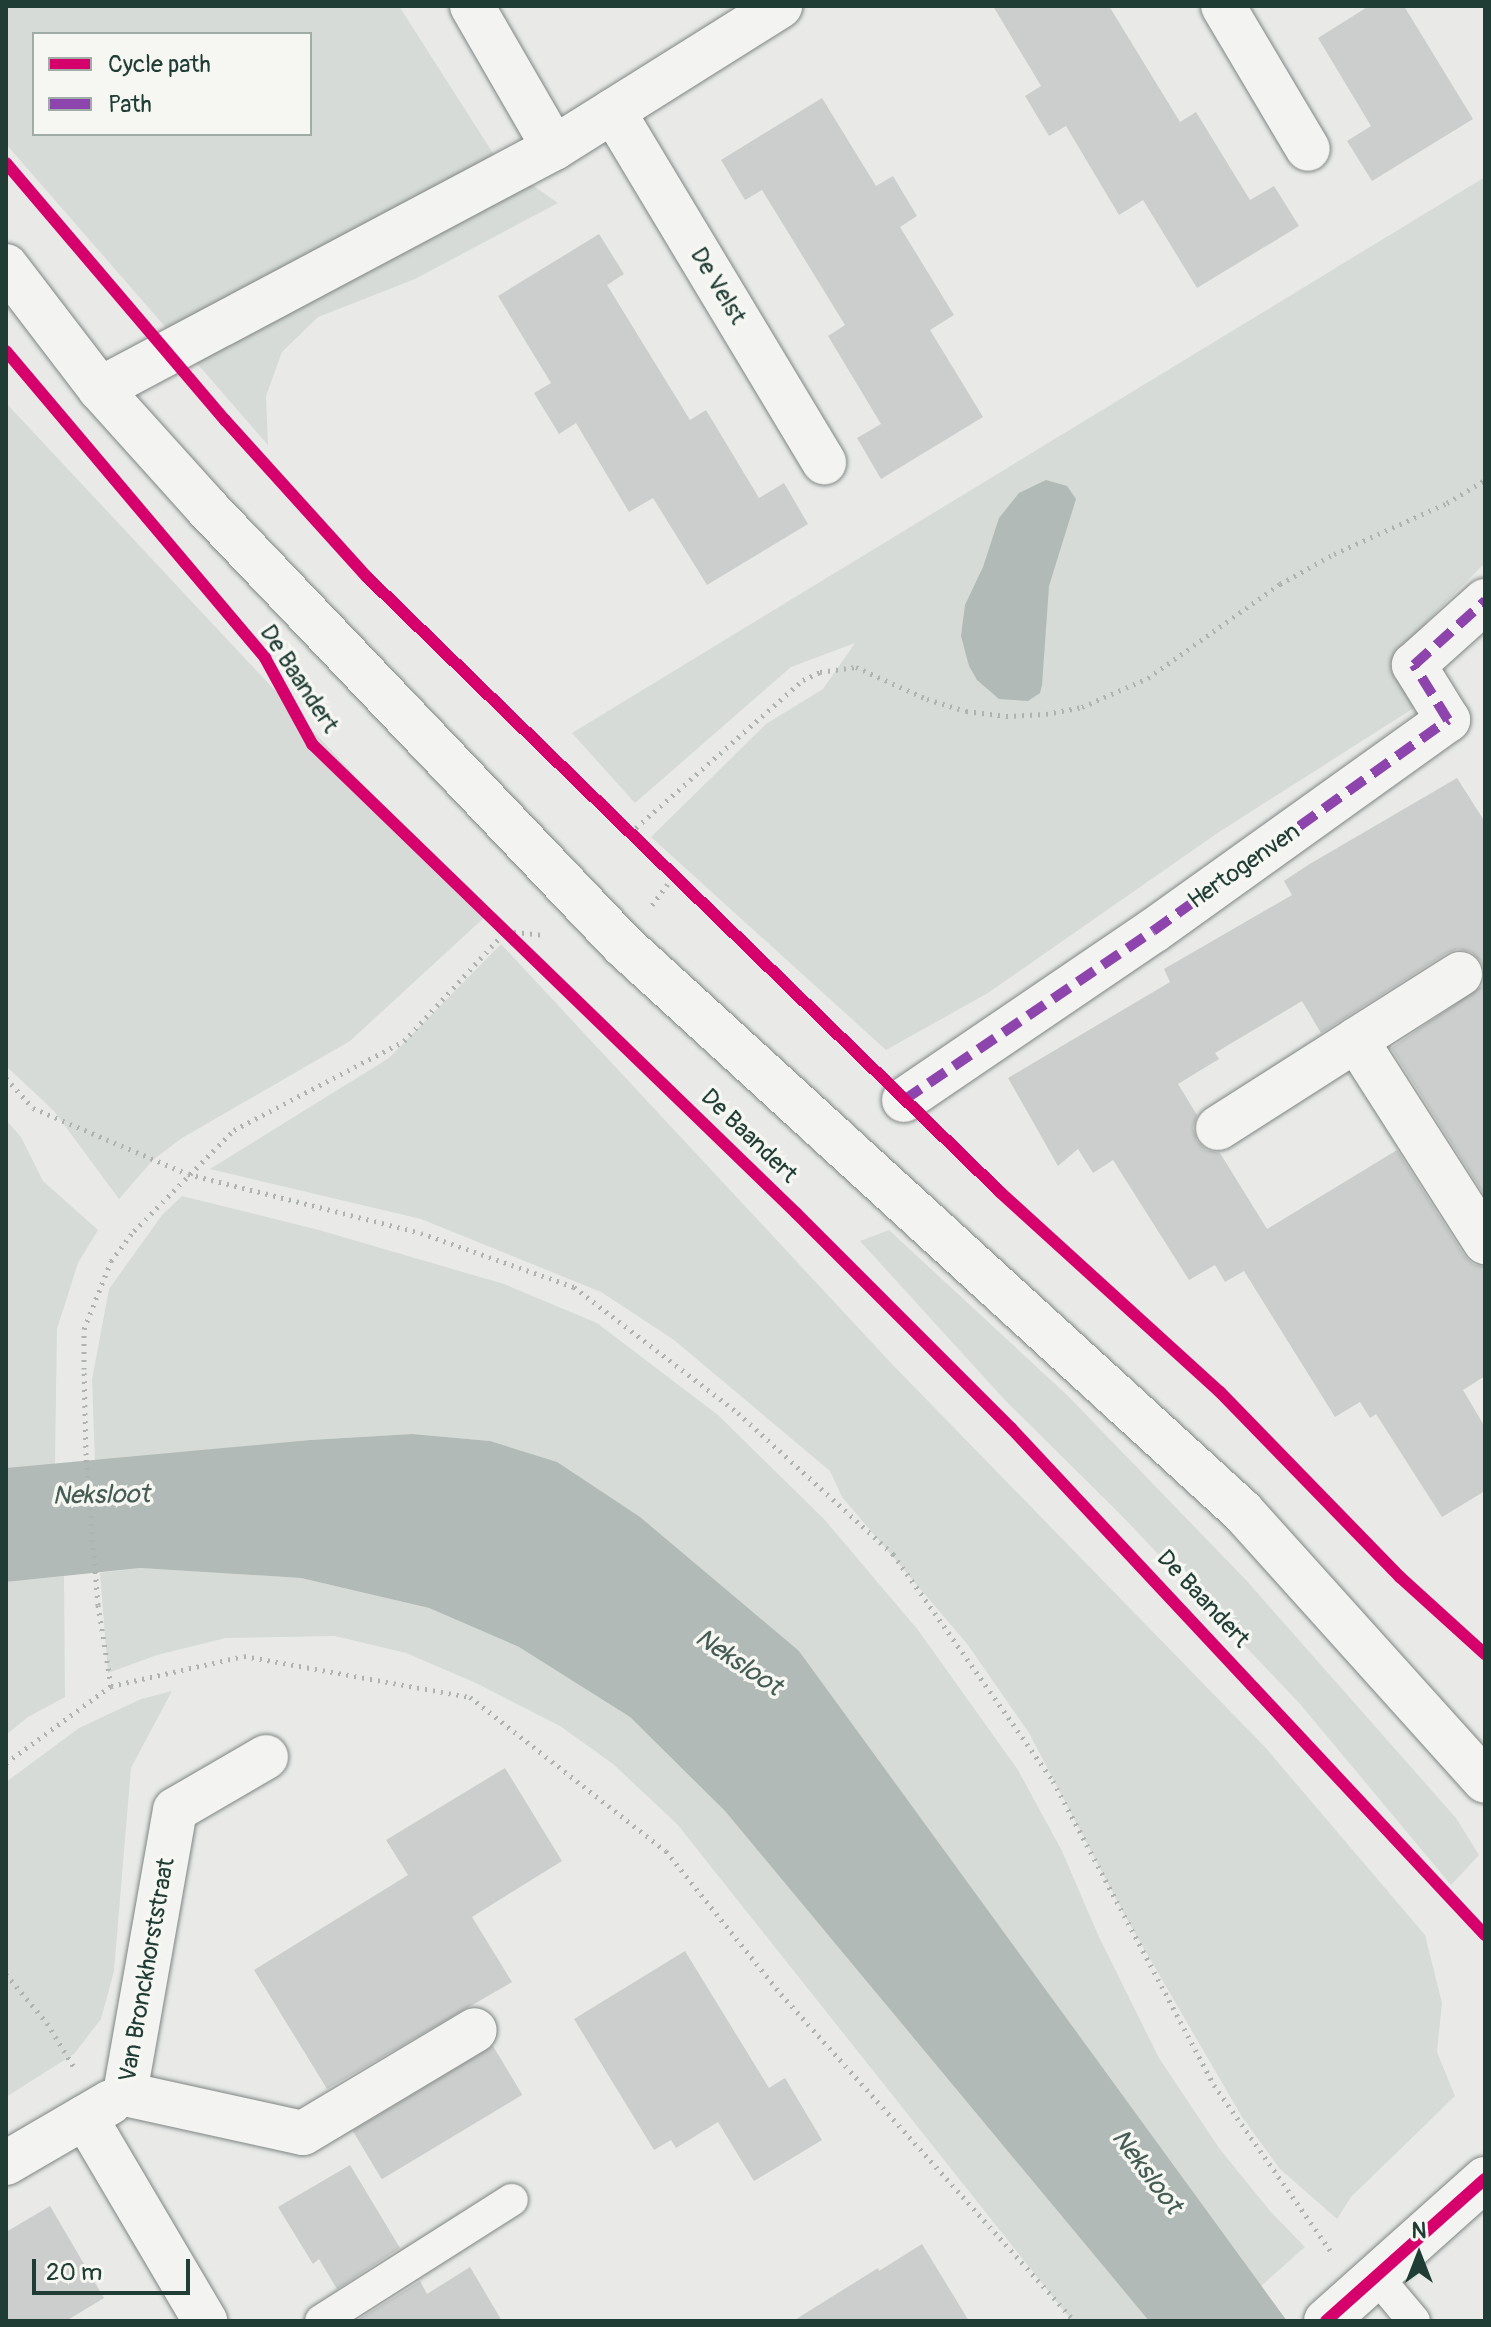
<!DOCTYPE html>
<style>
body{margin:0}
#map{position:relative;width:1491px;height:2327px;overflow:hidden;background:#e9eae8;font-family:Pangolin,sans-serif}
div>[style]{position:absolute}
.green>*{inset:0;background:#d6dbd7}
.water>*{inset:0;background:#b1bab6}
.building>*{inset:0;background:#cbcecc;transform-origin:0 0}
.path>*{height:5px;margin-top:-2.5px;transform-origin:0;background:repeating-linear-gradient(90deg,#aeb2b0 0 2px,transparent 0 8px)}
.roads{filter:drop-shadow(0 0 2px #7f8583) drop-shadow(0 0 2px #7f8583)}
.lane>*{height:32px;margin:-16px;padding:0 16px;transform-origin:16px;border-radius:16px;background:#f3f3f1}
.street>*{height:44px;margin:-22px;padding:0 22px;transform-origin:22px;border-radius:22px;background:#f3f3f1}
.secondary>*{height:44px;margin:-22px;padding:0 22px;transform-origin:22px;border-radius:22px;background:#f3f3f1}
.quiet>*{height:10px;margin-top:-5px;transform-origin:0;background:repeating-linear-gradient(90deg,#8e44ad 0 20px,transparent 0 30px)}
.cycleway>*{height:12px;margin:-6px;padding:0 6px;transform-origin:6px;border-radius:6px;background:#d6006c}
span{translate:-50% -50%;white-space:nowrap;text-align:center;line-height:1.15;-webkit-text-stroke:7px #f6f6f2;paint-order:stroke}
.street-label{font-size:24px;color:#1f3d34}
.water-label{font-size:26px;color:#445c54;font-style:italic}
.frame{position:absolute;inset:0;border:8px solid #1f3d34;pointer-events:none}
.legend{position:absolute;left:32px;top:32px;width:280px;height:104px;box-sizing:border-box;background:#f6f6f2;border:2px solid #a0aca6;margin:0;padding:10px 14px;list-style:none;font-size:24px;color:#1f3d34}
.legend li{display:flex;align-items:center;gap:16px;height:40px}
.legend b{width:40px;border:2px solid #a0aca6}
.north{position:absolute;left:1379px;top:2215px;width:80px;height:80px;-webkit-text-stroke:6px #f6f6f2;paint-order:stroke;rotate:0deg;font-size:22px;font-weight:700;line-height:32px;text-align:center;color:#1f3d34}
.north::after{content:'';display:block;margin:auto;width:28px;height:36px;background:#1f3d34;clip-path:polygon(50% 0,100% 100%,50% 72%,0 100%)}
.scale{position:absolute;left:32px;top:2259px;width:158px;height:36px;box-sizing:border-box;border:4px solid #1f3d34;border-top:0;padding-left:10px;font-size:24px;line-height:28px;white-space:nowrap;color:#1f3d34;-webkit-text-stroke:6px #f6f6f2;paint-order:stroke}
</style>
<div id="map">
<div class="green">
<div style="clip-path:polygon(evenodd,6px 6px,399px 6px,498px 161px,558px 203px,415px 279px,318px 317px,282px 352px,266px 396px,268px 445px,6px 144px,6px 6px,34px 34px,310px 34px,310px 134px,34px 134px,34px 34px)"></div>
<div style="clip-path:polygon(1485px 177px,1485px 563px,1426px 622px,1450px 685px,1219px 832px,988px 993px,886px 1050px,651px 837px,766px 724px,823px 689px,855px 643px,791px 667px,635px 803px,572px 733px)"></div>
<div style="clip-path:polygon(6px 403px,486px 916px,350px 1041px,182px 1138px,153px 1160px,119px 1199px,54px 1111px,6px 1066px)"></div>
<div style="clip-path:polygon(501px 944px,892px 1364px,1265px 1747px,1425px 1935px,1442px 2003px,1437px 2052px,1455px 2096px,1351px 2197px,1337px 2219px,1280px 2169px,1242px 2117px,1125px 1916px,1029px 1733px,968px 1645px,842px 1497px,830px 1471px,674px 1340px,601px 1292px,421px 1219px,210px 1169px,389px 1058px)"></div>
<div style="clip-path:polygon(6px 1120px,21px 1137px,43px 1181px,98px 1230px,78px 1263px,57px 1329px,55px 1464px,17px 1469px,6px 1468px)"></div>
<div style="clip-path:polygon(182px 1196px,319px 1230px,504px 1284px,597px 1323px,718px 1415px,824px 1519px,918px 1630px,1018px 1770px,1062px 1851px,1099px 1937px,1159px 2058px,1219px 2148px,1270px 2211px,1305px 2247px,1260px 2287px,799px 1651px,490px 1441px,412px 1434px,310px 1440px,95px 1461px,92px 1379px,109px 1289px,162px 1215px)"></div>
<div style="clip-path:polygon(889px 1230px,1067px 1395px,1246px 1580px,1456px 1818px,1479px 1855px,1451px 1885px,1300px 1704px,1123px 1517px,1003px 1398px,860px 1241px)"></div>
<div style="clip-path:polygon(140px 1568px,301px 1578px,429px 1608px,519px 1647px,630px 1717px,725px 1811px,1149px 2321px,1072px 2321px,677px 1824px,613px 1764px,560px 1726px,476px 1683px,406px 1653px,335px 1636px,226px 1638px,157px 1655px,108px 1673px,100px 1573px)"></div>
<div style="clip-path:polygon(64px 1576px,65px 1697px,28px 1717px,6px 1735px,6px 1582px)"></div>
<div style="clip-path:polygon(172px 1691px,131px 1768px,114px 1971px,101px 2019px,74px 2054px,6px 2097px,6px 1782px,79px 1728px,141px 1699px)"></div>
</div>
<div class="water">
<div style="clip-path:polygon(1046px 480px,1067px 486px,1076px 499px,1049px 586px,1042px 685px,1040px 693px,1028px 701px,999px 699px,977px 680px,969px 666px,961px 636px,965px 605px,983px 567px,999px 518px,1019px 493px)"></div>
<div style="clip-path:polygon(412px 1434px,490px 1441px,557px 1462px,640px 1517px,799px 1651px,1287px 2321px,1149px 2321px,725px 1811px,630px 1717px,519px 1647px,429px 1608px,301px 1578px,140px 1568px,6px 1582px,6px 1468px,310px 1440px)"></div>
</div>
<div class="building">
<div style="clip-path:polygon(993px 6px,1109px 6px,1180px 122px,1196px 112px,1250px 200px,1274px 186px,1299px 226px,1197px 288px,1143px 200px,1119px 215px,1066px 126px,1049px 136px,1025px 96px,1041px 86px)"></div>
<div style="clip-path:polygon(1369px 6px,1404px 6px,1473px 119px,1372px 181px,1347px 141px,1371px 126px,1318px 38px)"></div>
<div style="clip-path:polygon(822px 98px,876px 186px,893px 176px,917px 216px,900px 227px,954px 315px,930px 330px,983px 417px,881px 479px,857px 438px,881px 424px,828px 336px,845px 325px,762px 190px,745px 200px,721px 160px)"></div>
<div style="clip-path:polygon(599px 234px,624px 274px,607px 285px,690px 420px,706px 410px,759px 498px,784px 483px,808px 524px,707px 585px,653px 498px,629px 512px,576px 423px,559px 434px,534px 393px,551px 383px,498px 296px)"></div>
<div style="clip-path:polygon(1457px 778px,1485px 822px,1485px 1196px,1391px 1048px,1482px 986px,1485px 974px,1481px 961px,1471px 952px,1458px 949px,1447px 953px,1321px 1033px,1302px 1001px,1215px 1053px,1219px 1059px,1178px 1084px,1197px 1115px,1193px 1128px,1197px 1141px,1206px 1150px,1220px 1153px,1267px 1229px,1397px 1150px,1464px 1255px,1473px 1264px,1485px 1267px,1485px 1376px,1463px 1390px,1485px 1427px,1485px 1491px,1442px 1517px,1376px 1414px,1370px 1418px,1360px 1402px,1335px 1417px,1244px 1271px,1225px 1282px,1215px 1265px,1189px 1280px,1113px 1160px,1093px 1173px,1078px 1149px,1058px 1166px,1008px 1078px,1170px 982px,1164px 969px,1292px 895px,1284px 881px,1308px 865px)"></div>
<div style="clip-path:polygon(505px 1768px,562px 1861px,472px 1917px,512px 1982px,327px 2089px,254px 1970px,408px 1875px,386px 1840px)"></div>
<div style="clip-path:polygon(685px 1951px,769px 2088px,785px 2078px,822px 2140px,754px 2181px,718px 2122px,676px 2148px,671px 2140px,654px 2150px,574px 2019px)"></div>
<div style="left:493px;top:2046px;width:57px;height:164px;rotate:59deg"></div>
<div style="clip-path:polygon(350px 2165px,400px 2248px,337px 2289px,319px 2259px,313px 2264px,278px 2207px)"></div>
<div style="clip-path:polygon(50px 2206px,104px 2298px,66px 2321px,6px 2321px,6px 2232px)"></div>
<div style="clip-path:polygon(922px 2244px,969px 2321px,793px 2321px,878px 2268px,879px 2271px)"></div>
<div style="clip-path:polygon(470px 2267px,502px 2321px,356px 2321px,420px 2281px,427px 2294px)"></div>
</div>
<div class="path">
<div style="left:630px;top:833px;width:231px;rotate:-41.5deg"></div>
<div style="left:803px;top:680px;width:19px;rotate:-25deg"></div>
<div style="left:820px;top:672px;width:36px;rotate:-8deg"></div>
<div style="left:856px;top:667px;width:78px;rotate:24.3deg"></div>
<div style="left:927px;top:699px;width:41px;rotate:17.1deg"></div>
<div style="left:966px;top:711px;width:40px;rotate:7.1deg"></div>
<div style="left:1006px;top:716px;width:40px;rotate:-2.9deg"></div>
<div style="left:1046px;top:714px;width:37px;rotate:-11deg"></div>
<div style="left:1082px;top:707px;width:72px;rotate:-23.7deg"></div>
<div style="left:1148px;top:678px;width:162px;rotate:-35.5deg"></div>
<div style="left:1280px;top:584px;width:62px;rotate:-29.1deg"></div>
<div style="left:1334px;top:554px;width:124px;rotate:-24.3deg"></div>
<div style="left:1447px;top:503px;width:44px;rotate:-31.2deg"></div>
<div style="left:652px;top:905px;width:39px;rotate:-53deg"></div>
<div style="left:6px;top:1078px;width:40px;rotate:48deg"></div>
<div style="left:33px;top:1108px;width:168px;rotate:23.1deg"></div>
<div style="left:188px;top:1174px;width:240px;rotate:14.2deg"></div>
<div style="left:421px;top:1233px;width:162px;rotate:19.4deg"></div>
<div style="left:574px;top:1287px;width:207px;rotate:37.5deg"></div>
<div style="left:738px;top:1413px;width:210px;rotate:42.3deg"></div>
<div style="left:893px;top:1554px;width:278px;rotate:54.8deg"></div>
<div style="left:1053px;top:1781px;width:344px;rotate:62.1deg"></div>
<div style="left:1214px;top:2085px;width:202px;rotate:54.9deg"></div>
<div style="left:111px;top:1686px;width:82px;rotate:-99.1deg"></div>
<div style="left:98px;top:1605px;width:150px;rotate:-94.6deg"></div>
<div style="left:86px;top:1455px;width:86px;rotate:-91.3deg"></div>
<div style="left:84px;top:1369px;width:40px;rotate:-90deg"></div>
<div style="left:84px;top:1329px;width:73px;rotate:-68.3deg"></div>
<div style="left:111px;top:1261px;width:38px;rotate:-53deg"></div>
<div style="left:134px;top:1231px;width:142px;rotate:-45.3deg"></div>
<div style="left:234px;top:1130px;width:192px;rotate:-27.6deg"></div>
<div style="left:404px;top:1041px;width:150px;rotate:-47.2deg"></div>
<div style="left:506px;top:931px;width:37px;rotate:6deg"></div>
<div style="left:6px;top:1763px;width:130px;rotate:-36.3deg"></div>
<div style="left:111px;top:1686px;width:136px;rotate:-12.7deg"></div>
<div style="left:244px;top:1656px;width:230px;rotate:10.3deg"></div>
<div style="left:470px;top:1697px;width:249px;rotate:38.2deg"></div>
<div style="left:666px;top:1851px;width:184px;rotate:51.2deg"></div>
<div style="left:781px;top:1994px;width:439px;rotate:48.1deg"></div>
<div style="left:6px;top:1974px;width:64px;rotate:50.1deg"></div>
<div style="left:47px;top:2023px;width:52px;rotate:58.5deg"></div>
</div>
<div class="roads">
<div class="lane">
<div style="left:1377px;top:2277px;width:57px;rotate:49.9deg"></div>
<div style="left:321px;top:2321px;width:226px;rotate:-32.4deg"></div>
</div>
<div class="street">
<div style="left:472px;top:6px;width:164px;rotate:60deg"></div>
<div style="left:554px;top:148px;width:267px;rotate:-32.1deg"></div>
<div style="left:1223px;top:6px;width:166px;rotate:59.3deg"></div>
<div style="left:613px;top:111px;width:410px;rotate:59deg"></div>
<div style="left:100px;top:389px;width:514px;rotate:-27.96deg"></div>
<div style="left:1460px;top:974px;width:123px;rotate:147.6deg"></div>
<div style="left:1356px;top:1040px;width:240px;rotate:57.4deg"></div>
<div style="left:904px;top:1100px;width:301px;rotate:-34.2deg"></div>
<div style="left:1153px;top:931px;width:363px;rotate:-35.6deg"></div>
<div style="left:1448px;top:720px;width:65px;rotate:-121.7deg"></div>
<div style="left:1414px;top:665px;width:96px;rotate:-42deg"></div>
<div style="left:1218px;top:1128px;width:164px;rotate:-32.5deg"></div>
<div style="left:266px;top:1757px;width:105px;rotate:149.8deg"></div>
<div style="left:175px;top:1810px;width:288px;rotate:100deg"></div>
<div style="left:125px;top:2094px;width:182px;rotate:12.4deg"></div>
<div style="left:303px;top:2133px;width:200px;rotate:-30.9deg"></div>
<div style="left:85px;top:2117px;width:237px;rotate:59.5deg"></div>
<div style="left:6px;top:2163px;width:121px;rotate:-30.2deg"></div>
</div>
<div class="secondary">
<div style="left:6px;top:266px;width:155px;rotate:52.6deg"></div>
<div style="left:100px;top:389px;width:161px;rotate:48deg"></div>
<div style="left:208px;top:509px;width:602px;rotate:46.41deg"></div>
<div style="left:623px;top:945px;width:839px;rotate:42.44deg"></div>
<div style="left:1242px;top:1511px;width:363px;rotate:48deg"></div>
<div style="left:1326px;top:2321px;width:213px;rotate:-41.8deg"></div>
</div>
</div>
<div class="quiet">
<div style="left:904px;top:1100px;width:301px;rotate:-34.2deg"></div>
<div style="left:1153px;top:931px;width:363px;rotate:-35.6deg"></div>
<div style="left:1448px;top:720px;width:65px;rotate:-121.7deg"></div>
<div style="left:1414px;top:665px;width:96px;rotate:-42deg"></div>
</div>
<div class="cycleway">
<div style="left:6px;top:163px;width:338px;rotate:49.6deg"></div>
<div style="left:225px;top:420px;width:212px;rotate:47.9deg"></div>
<div style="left:367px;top:577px;width:883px;rotate:44.17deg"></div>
<div style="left:1000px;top:1192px;width:297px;rotate:42.3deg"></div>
<div style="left:1220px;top:1392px;width:258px;rotate:45.8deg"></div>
<div style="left:1400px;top:1577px;width:115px;rotate:42.2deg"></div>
<div style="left:6px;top:351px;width:402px;rotate:49.8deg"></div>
<div style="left:265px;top:658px;width:98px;rotate:61.3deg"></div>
<div style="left:312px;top:744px;width:674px;rotate:44.1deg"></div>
<div style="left:796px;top:1213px;width:304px;rotate:45deg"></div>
<div style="left:1011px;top:1428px;width:694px;rotate:46.93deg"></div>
<div style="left:1326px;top:2321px;width:213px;rotate:-41.8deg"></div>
</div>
<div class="street-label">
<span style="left:718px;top:286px;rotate:59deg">De Velst</span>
<span style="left:299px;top:679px;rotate:57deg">De Baandert</span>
<span style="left:1244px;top:866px;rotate:-35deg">Hertogenven</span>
<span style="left:749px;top:1136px;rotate:44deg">De Baandert</span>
<span style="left:1203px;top:1599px;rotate:47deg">De Baandert</span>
<span style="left:147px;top:1970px;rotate:-80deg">Van Bronckhorststraat</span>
</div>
<div class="water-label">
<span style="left:101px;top:1496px;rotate:-1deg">Neksloot</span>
<span style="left:738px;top:1663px;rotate:34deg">Neksloot</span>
<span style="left:1146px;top:2172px;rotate:53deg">Neksloot</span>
</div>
<div class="frame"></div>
<ul class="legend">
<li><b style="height:10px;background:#d6006c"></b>Cycle path</li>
<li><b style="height:10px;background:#8e44ad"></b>Path</li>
</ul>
<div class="north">N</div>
<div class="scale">20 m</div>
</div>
